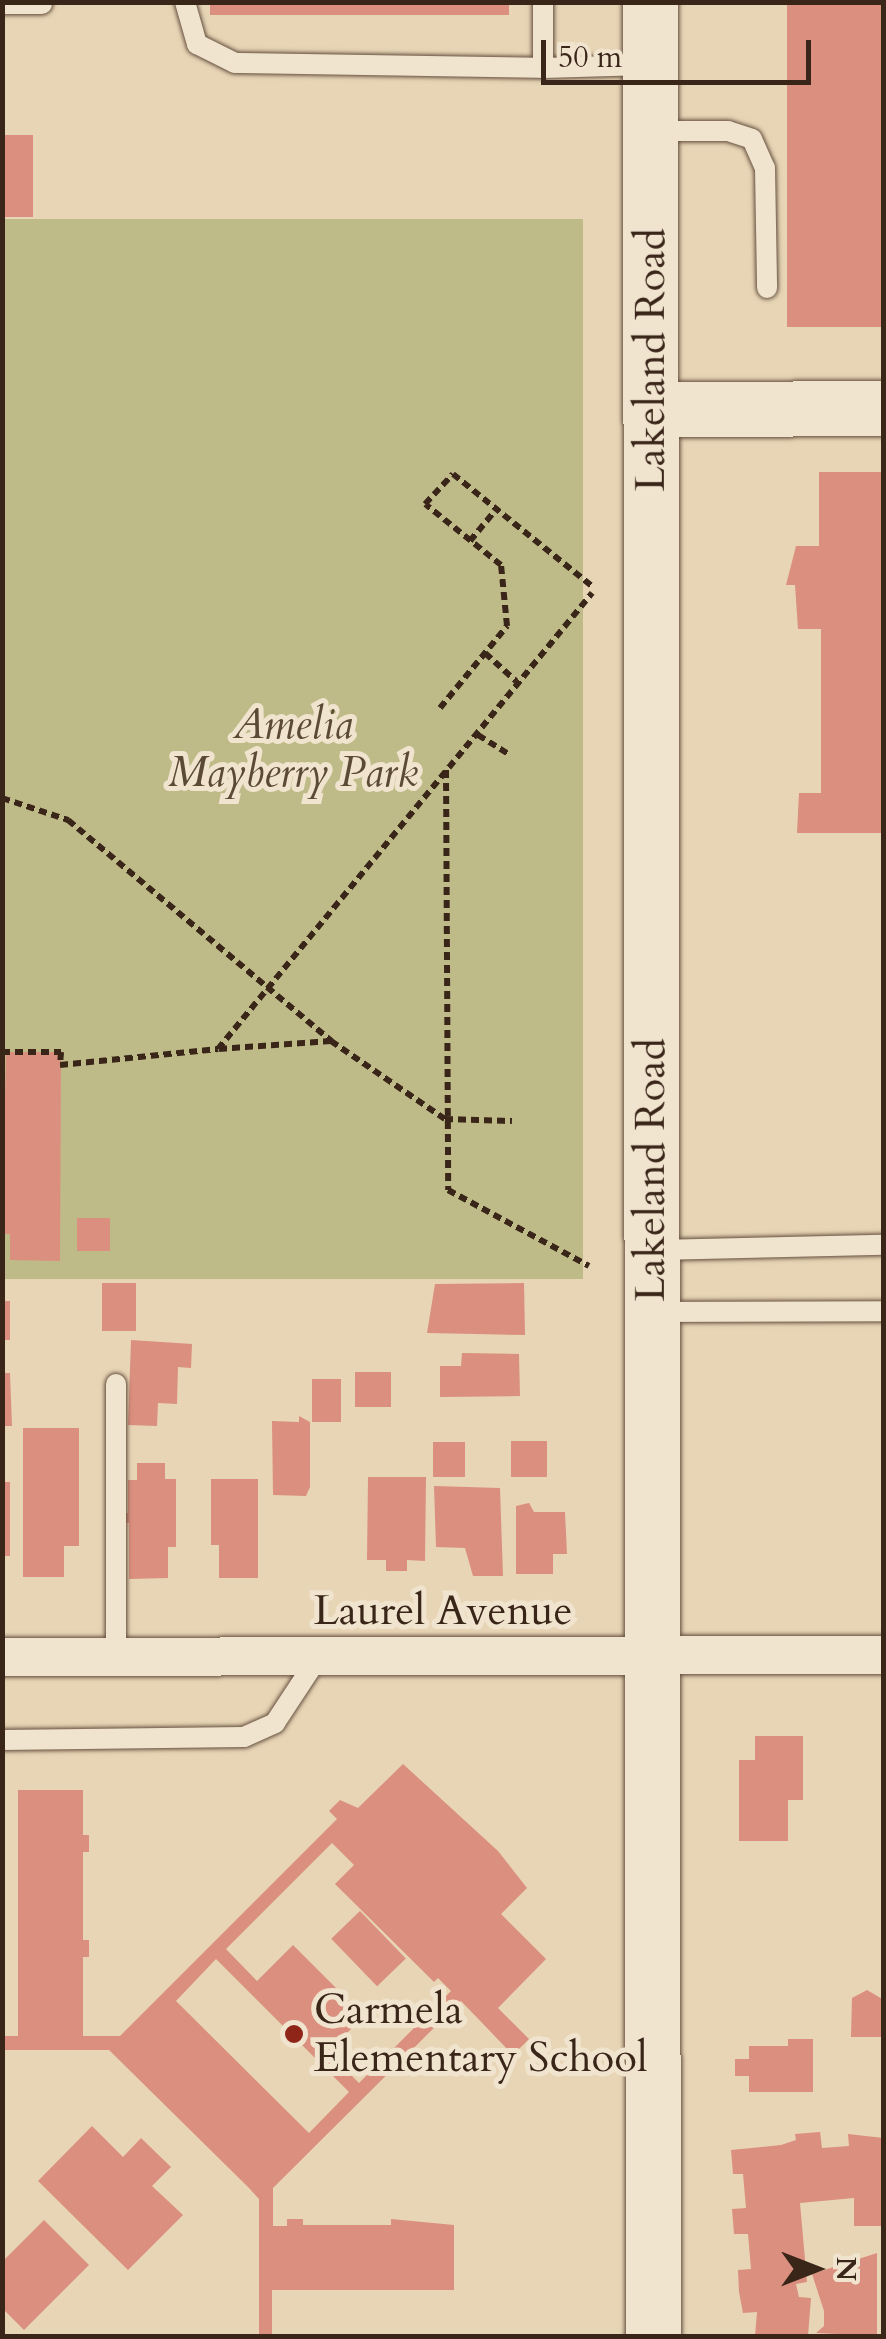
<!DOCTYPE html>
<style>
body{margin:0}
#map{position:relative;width:886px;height:2339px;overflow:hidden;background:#e8d5b5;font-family:Cardo,serif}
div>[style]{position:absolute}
.green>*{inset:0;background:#bebb88;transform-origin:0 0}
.building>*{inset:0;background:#db8f7e;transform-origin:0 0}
.path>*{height:6px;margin-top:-3px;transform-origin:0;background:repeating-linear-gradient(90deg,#3a2519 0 8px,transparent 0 13px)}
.roads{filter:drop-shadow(0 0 2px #665140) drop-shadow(0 0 2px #665140)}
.lane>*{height:20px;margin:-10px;padding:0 10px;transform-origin:10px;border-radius:10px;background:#f0e4cf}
.street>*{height:38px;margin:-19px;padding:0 19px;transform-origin:19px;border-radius:19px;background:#f0e4cf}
.secondary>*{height:55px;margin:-27.5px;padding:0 27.5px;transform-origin:27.5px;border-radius:27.5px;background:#f0e4cf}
.dots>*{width:28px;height:28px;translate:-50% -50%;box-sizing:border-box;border:5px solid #f0e4cf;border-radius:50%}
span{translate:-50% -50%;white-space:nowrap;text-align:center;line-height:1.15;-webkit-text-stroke:10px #f0e4cf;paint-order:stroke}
.street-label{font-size:42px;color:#3a2519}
.park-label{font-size:42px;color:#5b4a35;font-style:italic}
.poi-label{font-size:42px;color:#3a2519}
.left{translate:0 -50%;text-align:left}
.frame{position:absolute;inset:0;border:5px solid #3a2519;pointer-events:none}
.north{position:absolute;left:766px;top:2219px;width:100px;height:100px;-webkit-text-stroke:8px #f0e4cf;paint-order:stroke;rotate:90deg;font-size:28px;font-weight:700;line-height:40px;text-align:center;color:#3a2519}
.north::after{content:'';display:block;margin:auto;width:35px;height:45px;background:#3a2519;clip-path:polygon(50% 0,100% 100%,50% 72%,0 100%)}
.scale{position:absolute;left:541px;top:40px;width:270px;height:45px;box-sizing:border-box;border:5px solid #3a2519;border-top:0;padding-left:12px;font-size:30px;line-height:35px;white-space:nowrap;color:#3a2519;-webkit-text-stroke:8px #f0e4cf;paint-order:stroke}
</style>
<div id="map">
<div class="green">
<div style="left:583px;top:219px;width:1060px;height:580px;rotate:90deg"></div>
</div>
<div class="building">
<div style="left:210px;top:2px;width:299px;height:13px"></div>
<div style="left:787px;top:2px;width:97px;height:325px"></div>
<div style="left:33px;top:135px;width:82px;height:31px;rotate:90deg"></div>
<div style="clip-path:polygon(819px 472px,884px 472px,884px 833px,797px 833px,799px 793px,821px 793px,821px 629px,798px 629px,795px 585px,786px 585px,796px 546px,819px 546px)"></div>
<div style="clip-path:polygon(6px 1052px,61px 1052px,60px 1261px,10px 1260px,10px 1234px,2px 1234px)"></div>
<div style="left:77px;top:1218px;width:33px;height:33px"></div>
<div style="left:102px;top:1283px;width:34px;height:48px"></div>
<div style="clip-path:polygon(524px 1283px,525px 1335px,427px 1333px,435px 1284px)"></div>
<div style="left:2px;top:1301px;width:8px;height:39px"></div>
<div style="clip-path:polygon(131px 1340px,192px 1344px,191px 1368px,178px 1367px,177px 1404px,158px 1403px,157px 1426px,128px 1425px)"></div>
<div style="clip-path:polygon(462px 1353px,519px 1354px,520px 1396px,440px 1397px,440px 1366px,461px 1366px)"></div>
<div style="left:355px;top:1372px;width:36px;height:35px"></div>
<div style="clip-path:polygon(2px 1373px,10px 1373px,12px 1426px,2px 1426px)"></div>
<div style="left:312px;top:1379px;width:29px;height:43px"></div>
<div style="clip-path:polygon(299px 1416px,310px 1422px,310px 1487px,306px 1496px,273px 1495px,272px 1421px,299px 1422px)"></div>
<div style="clip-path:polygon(23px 1428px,79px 1428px,79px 1546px,64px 1546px,64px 1577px,23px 1577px)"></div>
<div style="left:511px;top:1441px;width:36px;height:36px"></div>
<div style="left:465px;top:1442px;width:35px;height:32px;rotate:90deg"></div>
<div style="clip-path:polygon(137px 1463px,165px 1463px,165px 1479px,176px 1479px,176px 1547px,168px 1547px,168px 1578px,129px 1579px,129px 1523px,123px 1523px,123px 1513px,128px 1513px,128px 1480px,137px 1480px)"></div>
<div style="clip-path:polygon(368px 1477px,426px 1477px,425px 1561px,407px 1560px,407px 1571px,386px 1571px,386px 1560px,367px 1560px)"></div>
<div style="clip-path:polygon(211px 1479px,258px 1479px,258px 1578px,219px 1578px,219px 1545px,211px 1545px)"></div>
<div style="left:2px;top:1482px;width:8px;height:74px"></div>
<div style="clip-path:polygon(434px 1486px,500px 1488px,503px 1576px,473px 1576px,465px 1548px,436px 1547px)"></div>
<div style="clip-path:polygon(529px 1503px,534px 1512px,565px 1512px,567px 1554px,553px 1554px,553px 1574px,516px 1574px,516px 1506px)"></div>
<div style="clip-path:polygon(755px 1736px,803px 1736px,803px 1800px,788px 1800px,788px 1841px,739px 1841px,739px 1760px,755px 1760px)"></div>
<div style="clip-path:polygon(evenodd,403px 1764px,498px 1851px,527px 1888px,501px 1914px,546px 1959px,498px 2008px,529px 2039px,513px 2055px,461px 2001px,273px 2188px,273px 2226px,287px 2226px,287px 2219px,303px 2219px,303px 2225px,391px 2225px,391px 2219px,454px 2225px,454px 2290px,272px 2290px,272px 2336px,259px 2336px,259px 2199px,249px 2188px,109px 2050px,2px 2050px,2px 2036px,18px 2036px,18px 1790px,83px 1790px,83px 1835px,89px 1835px,89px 1852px,83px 1852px,83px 1940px,89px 1940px,89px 1957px,83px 1957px,83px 2036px,120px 2036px,337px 1819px,329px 1811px,340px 1800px,358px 1808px,403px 1764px,332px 1843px,354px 1865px,335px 1884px,434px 1982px,438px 1978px,451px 1991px,359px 2083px,328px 2052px,364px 2016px,293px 1945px,257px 1981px,226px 1949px,332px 1843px,403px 1764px,216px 1959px,349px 2092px,309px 2133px,176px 2001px,216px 1959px)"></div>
<div style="left:360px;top:1911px;width:66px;height:40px;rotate:46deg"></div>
<div style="clip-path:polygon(867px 1990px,884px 2000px,883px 2037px,851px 2037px,852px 1998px)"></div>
<div style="clip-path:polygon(788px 2039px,813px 2039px,813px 2092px,749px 2092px,749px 2076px,735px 2076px,735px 2059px,749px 2059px,749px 2046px,788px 2046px)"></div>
<div style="clip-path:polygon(92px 2126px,123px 2157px,141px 2138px,171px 2167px,152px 2186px,183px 2215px,128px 2270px,38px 2181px)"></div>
<div style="clip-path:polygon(820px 2132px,822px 2148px,849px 2146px,848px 2134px,884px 2138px,884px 2226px,854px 2226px,854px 2198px,800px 2203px,807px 2282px,796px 2284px,799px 2297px,811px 2298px,808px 2336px,755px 2336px,757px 2312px,743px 2313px,739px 2292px,738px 2270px,751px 2269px,748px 2234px,734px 2234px,732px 2209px,746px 2208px,743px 2174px,733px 2174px,731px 2150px,781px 2145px,796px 2140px,795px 2134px)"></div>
<div style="clip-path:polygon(44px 2220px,89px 2265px,24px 2330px,2px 2308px,2px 2262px)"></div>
<div style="clip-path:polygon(877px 2253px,877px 2336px,816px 2333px,824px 2326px,824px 2311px,812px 2274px)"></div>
</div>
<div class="path">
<div style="left:470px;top:541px;width:44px;rotate:-50.5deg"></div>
<div style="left:485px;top:653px;width:42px;rotate:42.1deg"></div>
<div style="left:440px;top:708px;width:106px;rotate:-50.7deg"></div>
<div style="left:507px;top:626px;width:61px;rotate:-95.6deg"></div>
<div style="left:501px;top:565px;width:97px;rotate:-141.2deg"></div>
<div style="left:425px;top:504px;width:41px;rotate:-47deg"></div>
<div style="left:453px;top:474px;width:179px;rotate:38.9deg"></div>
<div style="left:478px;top:735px;width:36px;rotate:32deg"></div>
<div style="left:446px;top:770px;width:420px;rotate:89.7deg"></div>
<div style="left:448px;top:1190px;width:160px;rotate:28.3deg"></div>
<div style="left:2px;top:798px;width:70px;rotate:18.4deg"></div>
<div style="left:68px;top:820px;width:344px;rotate:40deg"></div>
<div style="left:331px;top:1041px;width:138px;rotate:34.4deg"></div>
<div style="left:445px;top:1119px;width:67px;rotate:1.7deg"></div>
<div style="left:219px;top:1049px;width:112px;rotate:-4.1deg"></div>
<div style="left:2px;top:1052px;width:59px"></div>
<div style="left:61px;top:1052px;width:13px;rotate:94deg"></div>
<div style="left:60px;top:1065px;width:159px;rotate:-5.8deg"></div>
<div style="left:218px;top:1049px;width:590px;rotate:-50.64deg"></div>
</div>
<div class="roads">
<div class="lane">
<div style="left:185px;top:2px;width:44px;rotate:74.1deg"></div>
<div style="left:197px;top:44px;width:42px;rotate:26.6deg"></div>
<div style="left:235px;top:63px;width:308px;rotate:0.9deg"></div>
<div style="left:543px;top:68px;width:66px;rotate:-90deg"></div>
<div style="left:2px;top:4px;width:40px"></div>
<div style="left:543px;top:68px;width:103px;rotate:-1.7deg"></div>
<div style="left:652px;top:131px;width:76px"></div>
<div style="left:728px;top:131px;width:25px;rotate:18deg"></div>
<div style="left:752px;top:139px;width:32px;rotate:66deg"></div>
<div style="left:765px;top:168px;width:120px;rotate:89deg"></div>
<div style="left:656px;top:1250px;width:228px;rotate:-1.3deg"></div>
<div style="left:653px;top:1312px;width:231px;rotate:-0.2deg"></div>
<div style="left:116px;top:1384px;width:271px;rotate:90deg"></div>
<div style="left:2px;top:1740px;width:242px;rotate:-0.7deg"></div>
<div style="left:244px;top:1737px;width:34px;rotate:-24deg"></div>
<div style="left:275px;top:1723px;width:80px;rotate:-56.7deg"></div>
</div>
<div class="street">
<div style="left:2px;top:1657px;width:882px;rotate:-0.13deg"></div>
</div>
<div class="secondary">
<div style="left:650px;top:2px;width:2334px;rotate:89.93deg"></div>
<div style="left:651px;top:409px;width:233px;rotate:-0.2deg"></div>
</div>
</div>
<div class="dots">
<div style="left:294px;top:2034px;background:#8f2418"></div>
</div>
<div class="street-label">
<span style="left:651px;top:360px;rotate:-90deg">Lakeland Road</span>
<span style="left:651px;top:1170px;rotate:-90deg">Lakeland Road</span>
<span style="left:443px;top:1611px">Laurel Avenue</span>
</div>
<div class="park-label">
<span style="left:293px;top:749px">Amelia<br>Mayberry Park</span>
</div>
<div class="poi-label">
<span class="left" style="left:314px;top:2034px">Carmela<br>Elementary School</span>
</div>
<div class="frame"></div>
<div class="north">N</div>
<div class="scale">50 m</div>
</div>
